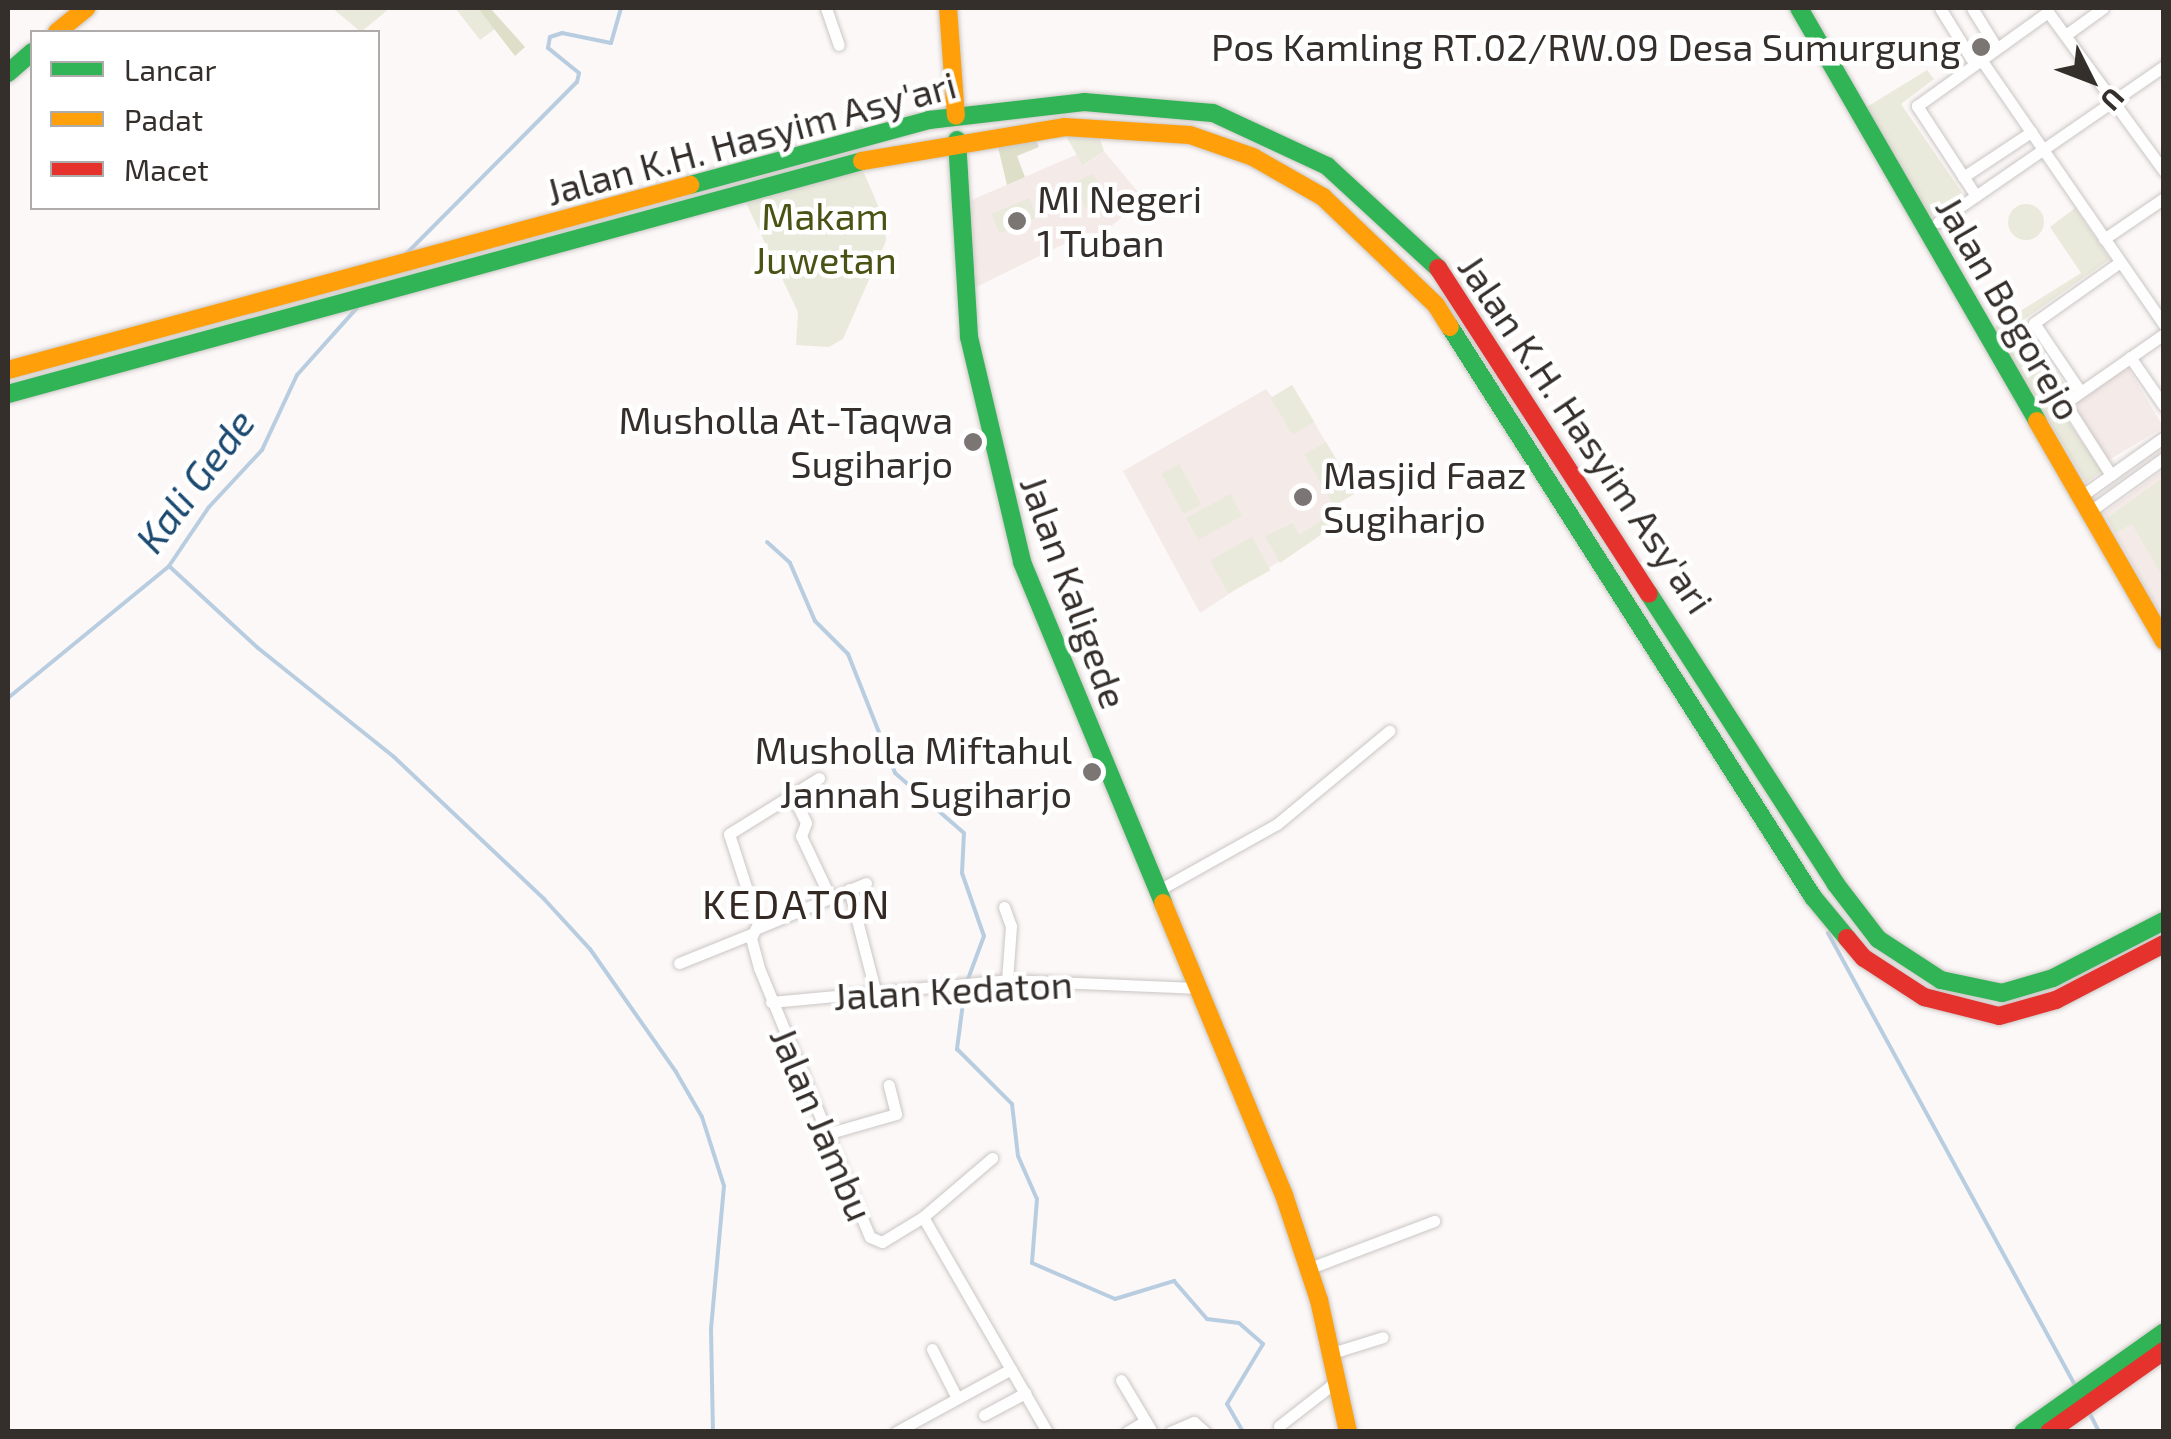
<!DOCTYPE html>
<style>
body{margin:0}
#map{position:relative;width:2171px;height:1439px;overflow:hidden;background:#fcf8f7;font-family:"Exo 2",sans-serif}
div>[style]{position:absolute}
.built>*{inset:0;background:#f4eae7;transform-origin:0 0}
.green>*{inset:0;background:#e9eadb;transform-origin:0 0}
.round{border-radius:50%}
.forest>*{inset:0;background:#dddfc9}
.stream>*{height:4px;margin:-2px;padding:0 2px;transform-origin:2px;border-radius:2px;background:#b9cde1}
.roads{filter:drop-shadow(0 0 2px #cac6c4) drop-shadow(0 0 2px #cac6c4)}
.street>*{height:11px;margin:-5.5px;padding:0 5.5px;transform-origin:5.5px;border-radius:5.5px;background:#fffefe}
.fast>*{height:18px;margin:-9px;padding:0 9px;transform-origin:9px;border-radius:9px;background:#30b455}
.slow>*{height:18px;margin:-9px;padding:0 9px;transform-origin:9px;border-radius:9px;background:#ff9f0a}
.jam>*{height:18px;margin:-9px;padding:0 9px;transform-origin:9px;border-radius:9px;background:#e5322d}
.dots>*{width:28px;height:28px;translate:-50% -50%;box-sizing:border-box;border:5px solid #fff;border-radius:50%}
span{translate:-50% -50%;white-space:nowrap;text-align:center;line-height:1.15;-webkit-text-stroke:9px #fff;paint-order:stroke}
.poi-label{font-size:38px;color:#352f2c}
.right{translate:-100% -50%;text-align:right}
.left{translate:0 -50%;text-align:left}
.street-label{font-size:38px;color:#352f2c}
.park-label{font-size:38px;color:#4a5214}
.water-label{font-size:40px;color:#1b4970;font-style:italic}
.neighbourhood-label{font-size:40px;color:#352924;letter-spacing:2.5px}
.frame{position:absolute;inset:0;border:10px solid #352f2c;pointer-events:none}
.legend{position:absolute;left:30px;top:30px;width:350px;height:180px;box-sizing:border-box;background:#fff;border:2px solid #aeacab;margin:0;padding:12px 18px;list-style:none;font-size:30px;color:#352f2c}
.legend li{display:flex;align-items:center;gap:20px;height:50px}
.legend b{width:50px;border:2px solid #aeacab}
.north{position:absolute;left:2041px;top:30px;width:100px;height:100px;-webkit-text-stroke:8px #fff;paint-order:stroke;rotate:132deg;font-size:28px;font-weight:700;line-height:40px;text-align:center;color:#352f2c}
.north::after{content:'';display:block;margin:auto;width:35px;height:45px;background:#352f2c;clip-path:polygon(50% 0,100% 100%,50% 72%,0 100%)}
</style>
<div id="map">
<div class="built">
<div style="clip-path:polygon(1104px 151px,1144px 199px,1104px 232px,1074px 239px,972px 289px,967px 202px,1078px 154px,1084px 166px)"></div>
<div style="left:2128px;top:368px;width:69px;height:67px;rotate:59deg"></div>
<div style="clip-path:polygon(1292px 385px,1356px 493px,1336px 505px,1344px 519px,1200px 613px,1123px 471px,1266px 389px,1272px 397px)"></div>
<div style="clip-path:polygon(2163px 470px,2163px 620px,2104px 513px)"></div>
</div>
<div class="green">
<div style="clip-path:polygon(332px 8px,390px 8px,361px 32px)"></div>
<div style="clip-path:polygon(455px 8px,478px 8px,495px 29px,480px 40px)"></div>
<div style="clip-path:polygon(1927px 70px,1934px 79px,1901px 104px,1963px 194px,1929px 218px,1865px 108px)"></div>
<div style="clip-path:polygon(1098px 133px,1104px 151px,1083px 166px,1065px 134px)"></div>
<div style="clip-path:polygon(862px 168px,885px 222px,886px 241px,843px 339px,829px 347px,796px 345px,798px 312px,746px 203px)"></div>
<div style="clip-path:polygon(1092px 174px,1113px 200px,1091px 218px,1074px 183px)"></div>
<div style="left:1029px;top:198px;width:21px;height:41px;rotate:67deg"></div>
<div class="round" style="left:2008px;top:204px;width:36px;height:36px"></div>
<div style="clip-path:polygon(2075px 208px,2110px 259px,2022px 321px,2069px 390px,2054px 401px,2102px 471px,2086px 483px,1993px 328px,2081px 273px,2050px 227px)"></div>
<div style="left:1292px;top:385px;width:43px;height:25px;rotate:59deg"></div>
<div style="left:1326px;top:442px;width:59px;height:25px;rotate:60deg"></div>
<div style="left:1179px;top:464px;width:46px;height:20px;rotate:61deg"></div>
<div style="clip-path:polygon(2163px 478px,2163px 570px,2160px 572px,2132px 524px,2115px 533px,2107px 518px)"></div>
<div style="left:1230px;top:494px;width:25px;height:50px;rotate:61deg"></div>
<div style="clip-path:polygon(1339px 509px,1344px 519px,1280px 563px,1265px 536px,1293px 523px,1299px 535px)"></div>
<div style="left:1252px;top:537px;width:38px;height:48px;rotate:61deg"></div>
</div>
<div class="forest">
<div style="clip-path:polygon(478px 8px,490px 8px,525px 47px,515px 56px)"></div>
<div style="clip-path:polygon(1035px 138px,1039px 147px,1017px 156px,1025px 177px,1007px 185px,997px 143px)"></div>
</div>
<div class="stream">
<div style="left:407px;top:253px;width:241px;rotate:-45.2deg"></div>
<div style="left:577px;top:82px;width:9px;rotate:-77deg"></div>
<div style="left:579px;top:73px;width:40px;rotate:-141deg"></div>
<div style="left:548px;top:48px;width:11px;rotate:-80deg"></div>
<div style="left:550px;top:37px;width:13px;rotate:-18deg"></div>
<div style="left:562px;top:33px;width:50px;rotate:11.5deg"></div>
<div style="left:611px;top:43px;width:36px;rotate:-74deg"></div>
<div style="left:767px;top:542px;width:31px;rotate:42deg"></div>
<div style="left:790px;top:563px;width:63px;rotate:66.7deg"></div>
<div style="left:815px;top:621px;width:47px;rotate:45deg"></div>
<div style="left:848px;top:654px;width:128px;rotate:68.4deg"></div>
<div style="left:895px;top:773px;width:91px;rotate:41deg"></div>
<div style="left:964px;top:833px;width:40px;rotate:92.9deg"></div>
<div style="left:962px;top:873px;width:67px;rotate:70.8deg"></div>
<div style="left:984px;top:936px;width:46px;rotate:110.4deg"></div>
<div style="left:169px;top:566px;width:121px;rotate:42.7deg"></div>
<div style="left:258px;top:648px;width:174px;rotate:38.7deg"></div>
<div style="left:394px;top:757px;width:207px;rotate:43.4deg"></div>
<div style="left:544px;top:899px;width:68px;rotate:47.4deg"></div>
<div style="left:590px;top:949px;width:150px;rotate:55deg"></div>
<div style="left:676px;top:1072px;width:52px;rotate:60deg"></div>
<div style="left:702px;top:1117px;width:72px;rotate:72.3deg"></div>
<div style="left:724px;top:1186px;width:144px;rotate:95.2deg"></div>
<div style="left:711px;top:1329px;width:103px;rotate:88.9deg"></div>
<div style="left:8px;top:698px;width:208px;rotate:-39.3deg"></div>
<div style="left:169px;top:566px;width:71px;rotate:-55.9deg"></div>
<div style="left:209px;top:507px;width:78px;rotate:-47.1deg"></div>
<div style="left:262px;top:450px;width:83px;rotate:-65deg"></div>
<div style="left:297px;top:375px;width:90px;rotate:-48.2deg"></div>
<div style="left:1828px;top:933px;width:515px;rotate:61.35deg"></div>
<div style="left:965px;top:988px;width:62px;rotate:97.5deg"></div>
<div style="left:957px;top:1049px;width:78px;rotate:45deg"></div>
<div style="left:1012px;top:1104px;width:52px;rotate:83.4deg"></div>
<div style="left:1018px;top:1156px;width:47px;rotate:66.2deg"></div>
<div style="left:1037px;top:1199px;width:64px;rotate:94.5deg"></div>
<div style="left:1032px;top:1263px;width:90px;rotate:23.4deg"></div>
<div style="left:1115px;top:1299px;width:62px;rotate:-17deg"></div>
<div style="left:1174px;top:1281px;width:50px;rotate:49deg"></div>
<div style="left:1207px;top:1319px;width:32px;rotate:7deg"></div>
<div style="left:1239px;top:1323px;width:32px;rotate:41deg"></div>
<div style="left:1263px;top:1344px;width:70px;rotate:121deg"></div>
<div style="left:1227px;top:1404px;width:32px;rotate:60deg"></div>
<div style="left:2089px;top:1412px;width:22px;rotate:63deg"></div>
</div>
<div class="roads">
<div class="street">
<div style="left:826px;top:8px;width:39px;rotate:71deg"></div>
<div style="left:1940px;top:8px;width:65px;rotate:58.3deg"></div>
<div style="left:1972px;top:8px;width:46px;rotate:58.4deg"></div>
<div style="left:2067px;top:34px;width:44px;rotate:-35.8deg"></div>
<div style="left:1980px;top:58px;width:324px;rotate:55.4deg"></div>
<div style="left:1963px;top:177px;width:82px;rotate:-33.5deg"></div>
<div style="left:1976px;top:196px;width:108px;rotate:-123.2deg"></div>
<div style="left:1917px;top:106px;width:161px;rotate:-35.7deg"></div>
<div style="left:2048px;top:12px;width:197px;rotate:53.9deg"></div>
<div style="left:1938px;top:222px;width:275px;rotate:-34.6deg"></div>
<div style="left:2104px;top:239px;width:73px;rotate:-34.3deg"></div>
<div style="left:2130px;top:357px;width:60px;rotate:55.2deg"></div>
<div style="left:2080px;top:391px;width:82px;rotate:-124.1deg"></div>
<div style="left:2034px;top:323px;width:105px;rotate:-35.3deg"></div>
<div style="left:2111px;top:475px;width:85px;rotate:-122.6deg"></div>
<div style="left:2065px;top:403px;width:121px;rotate:-34.9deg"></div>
<div style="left:2080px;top:497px;width:103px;rotate:-35.5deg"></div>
<div style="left:2089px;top:512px;width:92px;rotate:-35.8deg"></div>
<div style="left:819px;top:778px;width:106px;rotate:148.1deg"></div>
<div style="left:729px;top:834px;width:95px;rotate:72.1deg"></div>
<div style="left:758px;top:924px;width:16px;rotate:117deg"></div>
<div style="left:751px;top:938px;width:31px;rotate:75deg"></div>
<div style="left:759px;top:968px;width:291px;rotate:67.6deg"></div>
<div style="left:870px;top:1237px;width:13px;rotate:23deg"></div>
<div style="left:882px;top:1242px;width:48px;rotate:-31.4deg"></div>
<div style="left:923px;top:1217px;width:248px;rotate:60deg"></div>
<div style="left:792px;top:794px;width:32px;rotate:64deg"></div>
<div style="left:806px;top:823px;width:14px;rotate:111deg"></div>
<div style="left:801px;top:836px;width:68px;rotate:64.6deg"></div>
<div style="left:849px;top:889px;width:104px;rotate:75.6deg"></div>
<div style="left:1157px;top:891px;width:137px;rotate:-29.2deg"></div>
<div style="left:1277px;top:824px;width:146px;rotate:-39.7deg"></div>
<div style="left:1004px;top:907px;width:20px;rotate:70deg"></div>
<div style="left:1011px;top:926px;width:54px;rotate:94.2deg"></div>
<div style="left:758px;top:928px;width:117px;rotate:-22.6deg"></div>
<div style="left:679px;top:963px;width:78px;rotate:-21.9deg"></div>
<div style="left:771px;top:1002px;width:237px;rotate:-5.3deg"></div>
<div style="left:1007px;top:980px;width:188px;rotate:2.4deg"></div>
<div style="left:823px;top:1135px;width:76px;rotate:-16deg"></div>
<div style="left:896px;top:1114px;width:30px;rotate:-104deg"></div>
<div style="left:923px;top:1217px;width:91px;rotate:-40.5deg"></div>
<div style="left:1310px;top:1268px;width:133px;rotate:-20.8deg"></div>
<div style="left:932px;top:1349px;width:55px;rotate:63deg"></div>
<div style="left:1332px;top:1353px;width:53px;rotate:-17.4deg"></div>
<div style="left:1121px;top:1380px;width:61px;rotate:59.2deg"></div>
<div style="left:984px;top:1415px;width:47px;rotate:-28.2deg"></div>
<div style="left:1279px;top:1426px;width:75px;rotate:-37.9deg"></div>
<div style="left:896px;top:1432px;width:131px;rotate:-28.7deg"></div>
<div style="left:1127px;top:1432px;width:21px;rotate:-31deg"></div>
<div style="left:1170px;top:1432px;width:26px;rotate:-23deg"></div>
<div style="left:1194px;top:1422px;width:15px;rotate:42deg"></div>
</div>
<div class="fast">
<div style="left:1799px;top:8px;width:477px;rotate:60deg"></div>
<div style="left:8px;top:73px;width:32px;rotate:-41deg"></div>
<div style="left:957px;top:140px;width:197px;rotate:86.5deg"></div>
<div style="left:969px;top:337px;width:231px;rotate:76.7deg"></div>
<div style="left:1022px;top:562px;width:369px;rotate:67.5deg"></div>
<div style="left:690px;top:185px;width:248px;rotate:-15.2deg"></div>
<div style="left:929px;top:120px;width:156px;rotate:-6.6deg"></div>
<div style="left:1084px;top:102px;width:129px;rotate:4.9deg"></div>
<div style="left:1213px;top:113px;width:126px;rotate:24.9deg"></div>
<div style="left:1327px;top:166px;width:151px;rotate:42.6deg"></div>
<div style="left:1450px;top:327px;width:676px;rotate:57.51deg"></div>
<div style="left:1813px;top:897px;width:53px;rotate:50.3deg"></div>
<div style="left:8px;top:394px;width:885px;rotate:-15.26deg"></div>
<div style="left:1649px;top:594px;width:344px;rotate:57.2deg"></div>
<div style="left:1835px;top:883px;width:71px;rotate:52.5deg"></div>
<div style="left:1878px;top:939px;width:75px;rotate:33.1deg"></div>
<div style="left:1941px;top:980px;width:62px;rotate:12deg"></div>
<div style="left:2002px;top:993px;width:53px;rotate:-16.4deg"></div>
<div style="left:2053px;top:978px;width:125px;rotate:-27.2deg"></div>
<div style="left:2023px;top:1432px;width:173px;rotate:-35.3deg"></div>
</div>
<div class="slow">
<div style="left:948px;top:8px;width:108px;rotate:85.8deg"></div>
<div style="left:57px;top:32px;width:38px;rotate:-39deg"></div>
<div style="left:862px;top:161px;width:206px;rotate:-9.5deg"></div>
<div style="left:1065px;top:127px;width:125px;rotate:3.7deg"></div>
<div style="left:1190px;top:135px;width:67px;rotate:19.2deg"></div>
<div style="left:1253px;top:157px;width:81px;rotate:29.7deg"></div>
<div style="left:1323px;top:197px;width:156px;rotate:43.7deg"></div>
<div style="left:1436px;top:305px;width:26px;rotate:58deg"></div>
<div style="left:8px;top:370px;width:707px;rotate:-15.18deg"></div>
<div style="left:2037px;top:421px;width:254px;rotate:60deg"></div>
<div style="left:1163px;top:903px;width:316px;rotate:67.5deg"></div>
<div style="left:1284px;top:1195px;width:111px;rotate:71.6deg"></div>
<div style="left:1319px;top:1300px;width:135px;rotate:77.6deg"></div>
</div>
<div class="jam">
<div style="left:1438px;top:268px;width:388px;rotate:57.1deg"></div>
<div style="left:1847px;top:938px;width:26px;rotate:50deg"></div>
<div style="left:1864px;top:958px;width:72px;rotate:33deg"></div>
<div style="left:1924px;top:997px;width:77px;rotate:14.2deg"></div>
<div style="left:1999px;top:1016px;width:59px;rotate:-15.7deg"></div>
<div style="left:2056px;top:1000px;width:122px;rotate:-27.4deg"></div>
<div style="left:2049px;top:1432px;width:141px;rotate:-35.2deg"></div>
</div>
</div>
<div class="dots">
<div style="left:1981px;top:47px;background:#7b7573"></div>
<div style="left:1017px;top:221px;background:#7b7573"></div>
<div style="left:973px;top:442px;background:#7b7573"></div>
<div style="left:1303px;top:497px;background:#7b7573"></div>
<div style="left:1092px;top:772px;background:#7b7573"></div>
</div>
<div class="poi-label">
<span class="right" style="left:1961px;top:47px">Pos Kamling RT.02/RW.09 Desa Sumurgung</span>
<span class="left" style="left:1037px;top:221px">MI Negeri<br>1 Tuban</span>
<span class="right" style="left:953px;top:442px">Musholla At-Taqwa<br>Sugiharjo</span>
<span class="left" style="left:1323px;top:497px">Masjid Faaz<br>Sugiharjo</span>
<span class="right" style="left:1072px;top:772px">Musholla Miftahul<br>Jannah Sugiharjo</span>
</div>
<div class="street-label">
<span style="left:751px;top:138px;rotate:-15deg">Jalan K.H. Hasyim Asy'ari</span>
<span style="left:2009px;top:308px;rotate:60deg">Jalan Bogorejo</span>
<span style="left:1586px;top:434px;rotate:56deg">Jalan K.H. Hasyim Asy'ari</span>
<span style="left:1074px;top:592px;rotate:70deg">Jalan Kaligede</span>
<span style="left:953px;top:990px;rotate:-3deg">Jalan Kedaton</span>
<span style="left:822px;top:1124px;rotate:67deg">Jalan Jambu</span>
</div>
<div class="park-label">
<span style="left:825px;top:238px">Makam<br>Juwetan</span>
</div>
<div class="water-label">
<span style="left:194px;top:480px;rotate:-53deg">Kali Gede</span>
</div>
<div class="neighbourhood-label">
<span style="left:797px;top:903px">KEDATON</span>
</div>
<div class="frame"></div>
<ul class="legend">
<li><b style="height:12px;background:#30b455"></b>Lancar</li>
<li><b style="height:12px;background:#ff9f0a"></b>Padat</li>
<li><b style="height:12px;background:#e5322d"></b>Macet</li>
</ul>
<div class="north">U</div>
</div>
